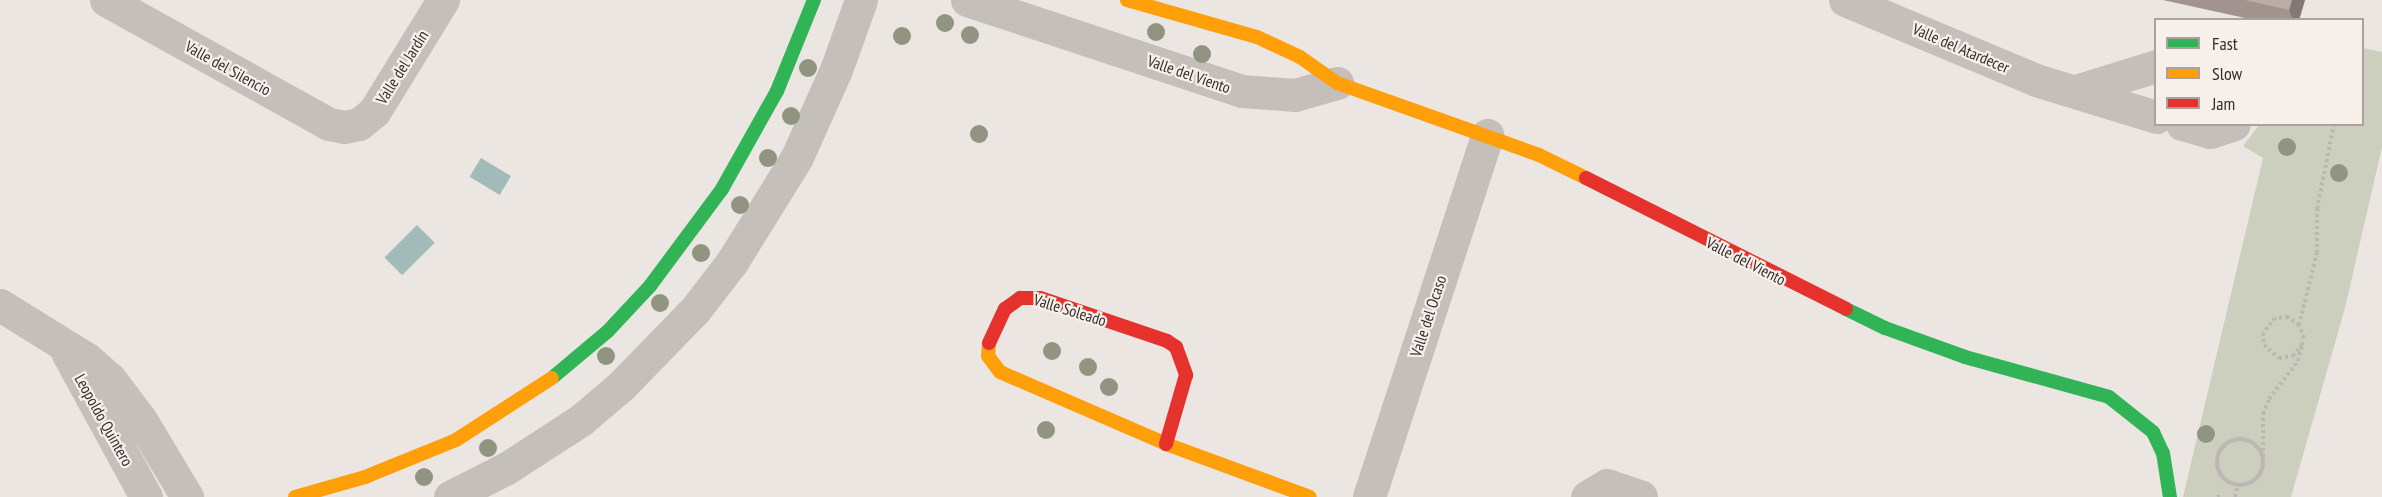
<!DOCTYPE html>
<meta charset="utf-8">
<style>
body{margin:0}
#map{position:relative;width:2382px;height:497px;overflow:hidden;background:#ebe6e2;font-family:"PT Sans Narrow",sans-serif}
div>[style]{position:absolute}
.green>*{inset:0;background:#cdcfbe}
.water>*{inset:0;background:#a1bbb9;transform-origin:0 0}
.path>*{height:4px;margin-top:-2px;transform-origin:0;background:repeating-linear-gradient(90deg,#bdb7b4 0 3px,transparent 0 6px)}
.path>.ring{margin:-2px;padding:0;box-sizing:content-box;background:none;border:4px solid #bdb7b4;border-radius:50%}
.street>*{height:33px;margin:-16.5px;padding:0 16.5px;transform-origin:16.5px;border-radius:16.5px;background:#c5bfbb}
.fast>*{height:14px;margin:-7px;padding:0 7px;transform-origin:7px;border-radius:7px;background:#30b455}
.slow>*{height:14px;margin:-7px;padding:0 7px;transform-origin:7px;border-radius:7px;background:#ff9f0a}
.jam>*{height:14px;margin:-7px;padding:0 7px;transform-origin:7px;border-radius:7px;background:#e5322d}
.trees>*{width:18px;height:18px;margin:-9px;border-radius:50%;background:#919481}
.wall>*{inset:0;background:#a2938f}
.shaded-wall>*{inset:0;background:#847874}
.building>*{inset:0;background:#bcaba6}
span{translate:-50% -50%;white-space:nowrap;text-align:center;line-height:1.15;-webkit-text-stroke:4.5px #f7f0ea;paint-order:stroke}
.street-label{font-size:16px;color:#352c2a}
.legend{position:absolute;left:2154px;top:18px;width:210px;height:108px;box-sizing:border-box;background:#f7f0ea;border:2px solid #a9a29d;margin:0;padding:8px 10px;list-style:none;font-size:18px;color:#352c2a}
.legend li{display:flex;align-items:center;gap:12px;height:30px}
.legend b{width:30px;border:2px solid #a9a29d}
</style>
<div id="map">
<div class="green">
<div style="clip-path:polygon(2363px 48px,2382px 52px,2382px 147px,2345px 308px,2291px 497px,2183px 497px,2263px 158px,2243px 146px,2259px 125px,2362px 124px)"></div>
</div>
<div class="water">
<div style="left:481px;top:158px;width:35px;height:22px;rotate:31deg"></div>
<div style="left:417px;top:225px;width:25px;height:46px;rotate:45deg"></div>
</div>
<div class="path">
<div style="left:2299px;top:325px;width:74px;rotate:-76deg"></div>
<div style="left:2317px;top:253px;width:44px;rotate:-90deg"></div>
<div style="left:2317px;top:209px;width:87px;rotate:-78.7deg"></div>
<div class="ring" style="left:2217px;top:439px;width:42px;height:42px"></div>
<div style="left:2263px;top:457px;width:43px;rotate:-90deg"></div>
<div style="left:2263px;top:414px;width:16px;rotate:-68deg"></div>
<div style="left:2269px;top:399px;width:48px;rotate:-52.7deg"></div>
<div style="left:2298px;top:361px;width:16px;rotate:-76deg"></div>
<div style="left:2302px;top:345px;width:7px;rotate:-74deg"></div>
<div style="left:2304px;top:338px;width:14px;rotate:-111deg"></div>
<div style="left:2299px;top:325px;width:14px;rotate:-144deg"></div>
<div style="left:2288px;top:317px;width:13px;rotate:176deg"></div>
<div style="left:2275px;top:318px;width:19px;rotate:129deg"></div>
<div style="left:2263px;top:333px;width:12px;rotate:85deg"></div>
<div style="left:2264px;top:345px;width:20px;rotate:41deg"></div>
<div style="left:2279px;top:358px;width:14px;rotate:-8deg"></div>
<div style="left:2293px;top:356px;width:14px;rotate:-51deg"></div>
<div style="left:2217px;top:497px;width:4px"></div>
<div style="left:2235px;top:497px;width:12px;rotate:-76deg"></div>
</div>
<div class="street">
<div style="left:106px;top:0;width:255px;rotate:29.1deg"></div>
<div style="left:329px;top:124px;width:15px;rotate:11deg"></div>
<div style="left:344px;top:127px;width:15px;rotate:-11deg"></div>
<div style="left:359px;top:124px;width:19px;rotate:-39deg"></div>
<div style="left:374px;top:112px;width:132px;rotate:-58.4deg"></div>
<div style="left:967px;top:0;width:290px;rotate:18.3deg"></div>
<div style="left:1242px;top:91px;width:53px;rotate:4.3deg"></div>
<div style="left:1295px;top:95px;width:44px;rotate:-15.9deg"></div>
<div style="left:1845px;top:0;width:207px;rotate:22.7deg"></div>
<div style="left:2036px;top:80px;width:126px;rotate:17.1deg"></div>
<div style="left:2079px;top:90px;width:81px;rotate:-17.3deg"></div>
<div style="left:2182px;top:124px;width:29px;rotate:16deg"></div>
<div style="left:2210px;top:132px;width:25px;rotate:-18deg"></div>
<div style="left:0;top:305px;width:102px;rotate:31.8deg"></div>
<div style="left:87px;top:359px;width:30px;rotate:41deg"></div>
<div style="left:110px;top:379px;width:51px;rotate:52.9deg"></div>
<div style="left:141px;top:420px;width:90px;rotate:59.1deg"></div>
<div style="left:67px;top:352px;width:165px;rotate:61.4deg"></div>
<div style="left:450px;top:497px;width:64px;rotate:-27deg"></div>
<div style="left:507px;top:468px;width:88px;rotate:-33deg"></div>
<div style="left:581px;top:420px;width:52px;rotate:-40.4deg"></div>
<div style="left:621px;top:386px;width:106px;rotate:-45.8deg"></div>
<div style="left:695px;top:310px;width:61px;rotate:-52.4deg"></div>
<div style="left:732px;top:262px;width:123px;rotate:-58.2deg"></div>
<div style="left:797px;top:157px;width:95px;rotate:-65.9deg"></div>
<div style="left:836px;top:70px;width:74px;rotate:-70.3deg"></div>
<div style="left:1369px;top:497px;width:381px;rotate:-71.9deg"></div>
<div style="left:1587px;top:497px;width:23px;rotate:-31deg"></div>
<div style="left:1607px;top:485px;width:36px;rotate:19deg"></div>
</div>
<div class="fast">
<div style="left:1846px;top:309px;width:43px;rotate:26deg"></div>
<div style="left:1885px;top:328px;width:85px;rotate:19.9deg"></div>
<div style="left:1965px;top:357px;width:149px;rotate:15.5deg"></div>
<div style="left:2109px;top:397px;width:56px;rotate:38.5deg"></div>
<div style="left:2153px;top:432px;width:23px;rotate:65deg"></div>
<div style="left:2163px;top:453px;width:45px;rotate:81deg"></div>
<div style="left:552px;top:378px;width:73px;rotate:-40deg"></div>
<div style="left:608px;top:331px;width:62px;rotate:-47deg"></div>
<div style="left:650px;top:286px;width:121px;rotate:-53.4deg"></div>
<div style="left:722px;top:189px;width:112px;rotate:-60.7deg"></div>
<div style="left:777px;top:91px;width:98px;rotate:-67.9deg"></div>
</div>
<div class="slow">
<div style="left:1127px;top:0;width:135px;rotate:15.9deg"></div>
<div style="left:1257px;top:37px;width:47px;rotate:24.9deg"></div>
<div style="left:1300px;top:57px;width:45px;rotate:35.1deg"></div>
<div style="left:1337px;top:83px;width:214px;rotate:19.6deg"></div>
<div style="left:1539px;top:155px;width:52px;rotate:26.1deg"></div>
<div style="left:989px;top:343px;width:13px;rotate:94deg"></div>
<div style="left:988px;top:356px;width:20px;rotate:53deg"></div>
<div style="left:1000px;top:372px;width:181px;rotate:23.4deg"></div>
<div style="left:1166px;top:444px;width:153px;rotate:20.2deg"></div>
<div style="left:295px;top:497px;width:73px;rotate:-15.9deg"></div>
<div style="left:365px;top:477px;width:98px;rotate:-22.1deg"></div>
<div style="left:456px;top:440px;width:114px;rotate:-32.9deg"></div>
</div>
<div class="jam">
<div style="left:1586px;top:178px;width:291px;rotate:26.7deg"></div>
<div style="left:989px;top:343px;width:38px;rotate:-65deg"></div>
<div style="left:1005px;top:309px;width:19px;rotate:-36deg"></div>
<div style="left:1020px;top:298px;width:20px"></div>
<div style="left:1040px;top:298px;width:134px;rotate:18.7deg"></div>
<div style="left:1167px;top:341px;width:11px;rotate:34deg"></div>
<div style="left:1176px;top:347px;width:30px;rotate:70deg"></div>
<div style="left:1186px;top:375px;width:72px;rotate:106.2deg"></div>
</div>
<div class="trees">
<div style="left:945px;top:23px"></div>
<div style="left:1156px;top:32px"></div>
<div style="left:970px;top:35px"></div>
<div style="left:902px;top:36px"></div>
<div style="left:1202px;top:54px"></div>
<div style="left:808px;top:68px"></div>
<div style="left:791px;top:116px"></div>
<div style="left:979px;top:134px"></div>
<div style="left:2287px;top:147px"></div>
<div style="left:768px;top:158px"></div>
<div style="left:2339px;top:173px"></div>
<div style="left:740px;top:205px"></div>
<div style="left:701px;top:253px"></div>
<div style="left:660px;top:303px"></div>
<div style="left:1052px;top:351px"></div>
<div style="left:606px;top:356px"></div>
<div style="left:1088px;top:367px"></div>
<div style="left:1109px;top:387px"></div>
<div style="left:1046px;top:430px"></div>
<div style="left:2206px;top:434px"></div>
<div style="left:488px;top:448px"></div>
<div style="left:424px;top:477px"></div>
</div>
<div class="wall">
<div style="clip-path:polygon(2163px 0,2305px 0,2299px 20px,2254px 20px)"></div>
</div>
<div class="shaded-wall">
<div style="clip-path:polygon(2292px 0,2305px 0,2299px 20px,2293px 20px,2289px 10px)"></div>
</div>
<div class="building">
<div style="clip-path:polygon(2245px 0,2292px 0,2289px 10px)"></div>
</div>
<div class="street-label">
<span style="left:1961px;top:48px;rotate:23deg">Valle del Atardecer</span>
<span style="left:402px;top:67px;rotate:-58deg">Valle del Jardín</span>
<span style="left:228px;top:68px;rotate:29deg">Valle del Silencio</span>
<span style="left:1189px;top:74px;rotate:19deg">Valle del Viento</span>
<span style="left:1746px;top:261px;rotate:27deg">Valle del Viento</span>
<span style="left:1070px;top:310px;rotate:17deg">Valle Soleado</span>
<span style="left:1428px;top:316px;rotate:-72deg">Valle del Ocaso</span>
<span style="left:104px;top:420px;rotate:61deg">Leopoldo Quintero</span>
</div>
<ul class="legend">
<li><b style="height:8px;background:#30b455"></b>Fast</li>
<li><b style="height:8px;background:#ff9f0a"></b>Slow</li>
<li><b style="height:8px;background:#e5322d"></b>Jam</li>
</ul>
</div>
